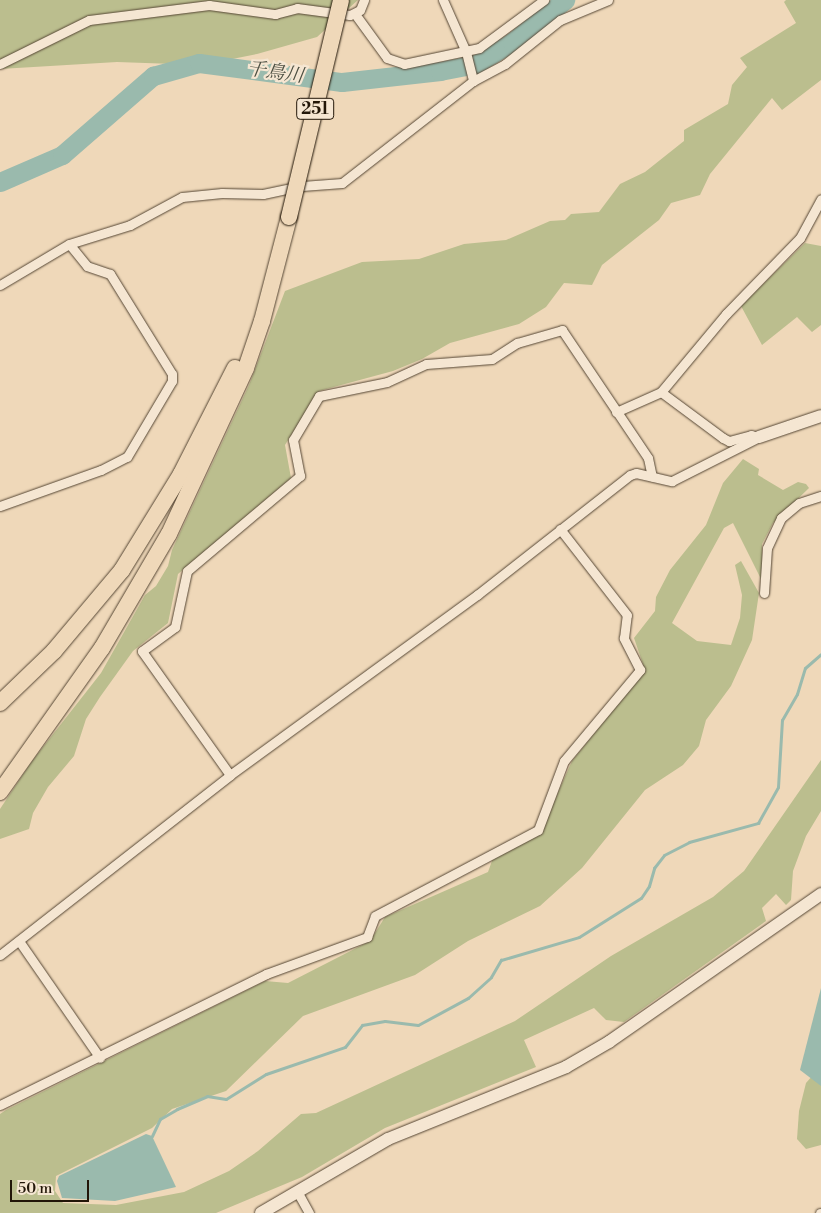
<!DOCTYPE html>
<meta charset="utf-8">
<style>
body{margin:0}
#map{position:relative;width:821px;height:1213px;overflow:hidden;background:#efd8b9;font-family:"Libre Bodoni","Noto Serif JP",serif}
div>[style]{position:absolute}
.green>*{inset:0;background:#bbbe8e}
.water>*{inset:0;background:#9abaad}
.stream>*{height:3px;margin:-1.5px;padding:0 1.5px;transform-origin:1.5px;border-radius:1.5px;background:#9abaad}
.river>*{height:19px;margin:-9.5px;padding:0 9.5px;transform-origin:9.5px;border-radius:9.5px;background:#9abaad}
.roads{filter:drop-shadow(0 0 1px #554634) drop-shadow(0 0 1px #554634)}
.street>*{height:9px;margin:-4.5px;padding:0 4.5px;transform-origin:4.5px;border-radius:4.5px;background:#f5e6d2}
.secondary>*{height:12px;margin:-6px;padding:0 6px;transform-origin:6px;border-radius:6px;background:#f5e6d2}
.highway>*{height:16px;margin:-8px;padding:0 8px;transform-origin:8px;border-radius:8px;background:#efd8b9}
.bridges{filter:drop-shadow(0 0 1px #221608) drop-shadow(0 0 1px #221608)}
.highway-bridge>*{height:16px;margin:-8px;padding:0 8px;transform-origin:8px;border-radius:8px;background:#efd8b9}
span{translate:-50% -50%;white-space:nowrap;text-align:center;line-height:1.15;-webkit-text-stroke:4.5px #f5e6d2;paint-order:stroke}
.shield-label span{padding:1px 4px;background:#f5e6d2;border:1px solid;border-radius:4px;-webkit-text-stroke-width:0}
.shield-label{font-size:16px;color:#221608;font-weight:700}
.water-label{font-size:19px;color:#4c4f42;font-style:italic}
.scale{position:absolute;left:10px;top:1180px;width:79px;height:22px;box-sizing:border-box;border:2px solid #221608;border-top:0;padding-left:6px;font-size:15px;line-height:18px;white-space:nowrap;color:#221608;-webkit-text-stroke:4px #f5e6d2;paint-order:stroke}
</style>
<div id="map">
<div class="green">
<div style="clip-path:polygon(0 0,358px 0,317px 37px,257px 54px,202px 65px,117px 62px,0 69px)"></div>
<div style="clip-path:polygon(786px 0,821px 0,821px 80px,782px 110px,772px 98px,710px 174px,700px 195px,671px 203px,659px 220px,602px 265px,592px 285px,564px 283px,546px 307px,519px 324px,450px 343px,422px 359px,393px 371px,319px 391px,285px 445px,291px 478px,178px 574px,168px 623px,133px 651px,100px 697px,86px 719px,74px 756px,48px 787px,33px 813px,29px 829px,0 839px,0 809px,32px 761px,101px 673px,145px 595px,156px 586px,168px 566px,172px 550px,249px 385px,285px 291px,362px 262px,419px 259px,464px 244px,506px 240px,550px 221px,565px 220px,571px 214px,599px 212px,620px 184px,645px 172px,684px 141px,684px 130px,728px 104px,732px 85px,747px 67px,740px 58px,796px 23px,784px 2px)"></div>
<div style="clip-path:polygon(805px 243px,821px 246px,821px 325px,812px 332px,797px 317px,762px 345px,741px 306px)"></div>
<div style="clip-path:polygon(743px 459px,759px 469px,758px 475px,783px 490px,798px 482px,806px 484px,809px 488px,773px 523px,762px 544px,762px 581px,733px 523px,724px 528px,672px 623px,697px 641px,731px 645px,740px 618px,742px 595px,735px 565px,741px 561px,759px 593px,752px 640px,731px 686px,706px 720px,699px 746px,683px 765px,645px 790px,582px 868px,540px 906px,468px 941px,415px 975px,303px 1016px,226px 1091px,172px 1109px,152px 1128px,56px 1176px,55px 1191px,63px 1203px,116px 1205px,184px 1192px,229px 1171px,258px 1151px,301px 1114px,316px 1113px,515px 1021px,611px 956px,713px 897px,744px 871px,821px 760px,821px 811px,806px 836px,793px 871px,791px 900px,786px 905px,776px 894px,762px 908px,766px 921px,624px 1022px,606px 1020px,594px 1008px,524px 1040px,536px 1067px,385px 1128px,302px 1177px,216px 1213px,0 1213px,0 1114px,6px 1110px,265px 981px,288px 983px,370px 941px,385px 917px,488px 872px,493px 858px,539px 835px,572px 761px,645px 670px,634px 638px,655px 611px,656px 597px,670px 570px,706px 525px,723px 483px)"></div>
<div style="clip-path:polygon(821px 1066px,821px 1145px,806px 1149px,797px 1139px,799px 1111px,806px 1083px)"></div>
</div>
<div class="water">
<div style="clip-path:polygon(821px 988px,821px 1086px,800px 1070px)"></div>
<div style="clip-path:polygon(146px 1134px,152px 1136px,176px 1187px,115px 1201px,62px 1198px,57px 1181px,59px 1176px)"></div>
</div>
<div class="stream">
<div style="left:152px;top:1136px;width:19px;rotate:-65deg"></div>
<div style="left:160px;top:1119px;width:20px;rotate:-30deg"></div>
<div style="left:177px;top:1109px;width:33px;rotate:-23deg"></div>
<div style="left:207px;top:1096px;width:19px;rotate:9deg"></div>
<div style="left:226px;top:1099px;width:47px;rotate:-32deg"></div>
<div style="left:266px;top:1074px;width:83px;rotate:-18.9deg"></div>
<div style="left:345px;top:1047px;width:28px;rotate:-52deg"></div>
<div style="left:362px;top:1025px;width:23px;rotate:-10deg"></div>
<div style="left:385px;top:1021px;width:33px;rotate:7deg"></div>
<div style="left:418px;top:1025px;width:57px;rotate:-28.4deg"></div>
<div style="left:468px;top:998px;width:31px;rotate:-42deg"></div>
<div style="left:491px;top:977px;width:20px;rotate:-60deg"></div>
<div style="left:501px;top:960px;width:81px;rotate:-16.4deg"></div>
<div style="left:579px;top:937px;width:73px;rotate:-32.2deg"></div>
<div style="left:641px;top:898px;width:14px;rotate:-56deg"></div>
<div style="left:649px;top:886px;width:19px;rotate:-74deg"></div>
<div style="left:654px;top:868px;width:16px;rotate:-52deg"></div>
<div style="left:664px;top:855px;width:28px;rotate:-27deg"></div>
<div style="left:689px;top:842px;width:72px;rotate:-15.4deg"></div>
<div style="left:758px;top:823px;width:41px;rotate:-60.9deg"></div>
<div style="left:778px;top:787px;width:67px;rotate:-86.6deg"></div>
<div style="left:782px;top:720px;width:30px;rotate:-60deg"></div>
<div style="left:797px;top:694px;width:27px;rotate:-73deg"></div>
<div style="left:805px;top:668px;width:21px;rotate:-41deg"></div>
</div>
<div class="river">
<div style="left:0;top:182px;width:68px;rotate:-23.5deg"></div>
<div style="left:62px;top:155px;width:121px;rotate:-41deg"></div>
<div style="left:153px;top:76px;width:48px;rotate:-15.8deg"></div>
<div style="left:199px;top:63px;width:144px;rotate:7.6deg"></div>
<div style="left:342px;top:82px;width:99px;rotate:-6.4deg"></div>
<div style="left:440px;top:71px;width:37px;rotate:-11deg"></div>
<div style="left:476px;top:64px;width:42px;rotate:-31.4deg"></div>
<div style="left:512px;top:42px;width:68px;rotate:-38.4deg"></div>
</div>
<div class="roads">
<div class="street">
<div style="left:443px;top:0;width:57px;rotate:66.1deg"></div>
<div style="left:466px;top:52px;width:30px;rotate:76deg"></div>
<div style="left:355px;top:14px;width:54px;rotate:54deg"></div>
<div style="left:387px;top:58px;width:18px;rotate:19deg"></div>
<div style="left:404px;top:64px;width:77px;rotate:-12deg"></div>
<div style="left:479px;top:48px;width:81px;rotate:-36.4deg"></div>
<div style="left:0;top:64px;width:99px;rotate:-26.3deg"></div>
<div style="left:89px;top:20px;width:121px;rotate:-7.1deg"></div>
<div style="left:209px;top:5px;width:67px;rotate:7.8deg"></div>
<div style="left:275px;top:14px;width:23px;rotate:-15deg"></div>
<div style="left:297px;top:8px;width:53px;rotate:7.5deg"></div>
<div style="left:350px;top:15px;width:11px;rotate:-27deg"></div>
<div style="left:360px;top:10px;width:11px;rotate:-68deg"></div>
<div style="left:0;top:285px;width:80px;rotate:-30.7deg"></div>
<div style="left:69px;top:244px;width:64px;rotate:-17.3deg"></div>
<div style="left:130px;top:225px;width:59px;rotate:-28.3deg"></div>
<div style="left:182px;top:197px;width:40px;rotate:-5.7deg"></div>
<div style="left:222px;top:193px;width:41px;rotate:1.4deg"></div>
<div style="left:263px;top:194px;width:40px;rotate:-12deg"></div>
<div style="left:302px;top:186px;width:40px;rotate:-4.3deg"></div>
<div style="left:342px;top:183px;width:166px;rotate:-37.9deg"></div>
<div style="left:473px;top:81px;width:36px;rotate:-28deg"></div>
<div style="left:505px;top:64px;width:70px;rotate:-38.7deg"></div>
<div style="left:560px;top:20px;width:52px;rotate:-22.6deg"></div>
<div style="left:661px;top:392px;width:77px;rotate:36.6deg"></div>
<div style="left:723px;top:438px;width:7px;rotate:27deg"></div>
<div style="left:729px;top:441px;width:23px;rotate:-15deg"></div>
<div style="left:751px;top:435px;width:8px;rotate:14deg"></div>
<div style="left:616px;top:412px;width:49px;rotate:-24deg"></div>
<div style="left:661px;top:392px;width:102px;rotate:-50.2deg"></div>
<div style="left:726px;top:314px;width:106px;rotate:-45.8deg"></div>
<div style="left:800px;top:238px;width:44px;rotate:-61.7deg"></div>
<div style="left:0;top:506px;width:107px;rotate:-19.6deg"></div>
<div style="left:101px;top:470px;width:29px;rotate:-27deg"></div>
<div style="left:127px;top:457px;width:88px;rotate:-59.4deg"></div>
<div style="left:172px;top:381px;width:7px;rotate:-90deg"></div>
<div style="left:172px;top:374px;width:118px;rotate:-121.8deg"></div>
<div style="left:110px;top:274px;width:24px;rotate:-161deg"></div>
<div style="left:87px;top:266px;width:28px;rotate:-129deg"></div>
<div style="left:764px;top:593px;width:45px;rotate:-86.2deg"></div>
<div style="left:767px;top:548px;width:33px;rotate:-65deg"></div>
<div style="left:781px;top:518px;width:23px;rotate:-40deg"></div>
<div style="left:799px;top:503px;width:23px;rotate:-18deg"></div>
<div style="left:230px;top:775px;width:152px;rotate:-125.4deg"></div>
<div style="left:142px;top:651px;width:41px;rotate:-36deg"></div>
<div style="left:175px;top:627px;width:57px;rotate:-77.9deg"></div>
<div style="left:187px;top:571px;width:148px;rotate:-40.1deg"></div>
<div style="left:300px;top:476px;width:37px;rotate:-101deg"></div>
<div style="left:293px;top:440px;width:51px;rotate:-59.4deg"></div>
<div style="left:319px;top:396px;width:69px;rotate:-11.6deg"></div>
<div style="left:387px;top:382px;width:43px;rotate:-24.8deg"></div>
<div style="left:426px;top:364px;width:66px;rotate:-4.3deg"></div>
<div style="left:492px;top:359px;width:30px;rotate:-33deg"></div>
<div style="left:517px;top:343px;width:47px;rotate:-16.1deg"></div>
<div style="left:562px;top:330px;width:154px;rotate:56.1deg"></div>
<div style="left:648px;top:458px;width:19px;rotate:78deg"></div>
<div style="left:19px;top:941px;width:142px;rotate:55.3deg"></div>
<div style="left:0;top:955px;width:292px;rotate:-38deg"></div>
<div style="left:230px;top:775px;width:306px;rotate:-36.1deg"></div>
<div style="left:477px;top:595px;width:194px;rotate:-38.1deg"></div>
<div style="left:630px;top:475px;width:6px;rotate:-18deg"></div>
<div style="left:636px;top:473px;width:37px;rotate:13deg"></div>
<div style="left:672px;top:481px;width:97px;rotate:-26.8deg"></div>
<div style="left:0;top:1105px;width:297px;rotate:-26.2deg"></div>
<div style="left:266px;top:974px;width:108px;rotate:-20.1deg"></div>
<div style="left:367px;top:937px;width:22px;rotate:-69deg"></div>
<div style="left:375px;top:916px;width:184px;rotate:-27.8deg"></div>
<div style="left:538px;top:830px;width:74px;rotate:-69.4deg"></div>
<div style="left:564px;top:761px;width:119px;rotate:-50.1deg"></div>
<div style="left:640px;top:670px;width:36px;rotate:-117deg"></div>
<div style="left:624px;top:638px;width:23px;rotate:-83deg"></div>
<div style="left:627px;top:615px;width:109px;rotate:-127.9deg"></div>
<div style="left:298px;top:1193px;width:23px;rotate:61deg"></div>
<div style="left:820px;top:1213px;width:1px"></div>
</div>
<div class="secondary">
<div style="left:759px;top:437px;width:65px;rotate:-18.7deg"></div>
<div style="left:261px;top:1213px;width:147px;rotate:-30.2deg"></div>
<div style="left:388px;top:1139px;width:192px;rotate:-22deg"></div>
<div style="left:566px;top:1067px;width:50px;rotate:-30.2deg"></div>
<div style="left:609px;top:1042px;width:259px;rotate:-34.9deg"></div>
</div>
<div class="highway">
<div style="left:0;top:703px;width:75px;rotate:-43.9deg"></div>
<div style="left:54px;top:651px;width:106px;rotate:-50deg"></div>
<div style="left:122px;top:570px;width:113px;rotate:-58.4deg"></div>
<div style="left:181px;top:474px;width:119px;rotate:-63deg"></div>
<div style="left:0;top:792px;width:176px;rotate:-54.7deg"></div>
<div style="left:102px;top:648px;width:132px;rotate:-59.6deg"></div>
<div style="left:169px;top:534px;width:183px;rotate:-65.1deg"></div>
<div style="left:246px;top:368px;width:50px;rotate:-71.2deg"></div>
<div style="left:262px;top:321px;width:107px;rotate:-75.4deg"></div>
</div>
</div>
<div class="bridges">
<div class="highway-bridge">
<div style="left:289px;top:217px;width:222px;rotate:-76.5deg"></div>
</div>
</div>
<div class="shield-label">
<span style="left:315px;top:109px">251</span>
</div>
<div class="water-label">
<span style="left:275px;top:73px;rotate:8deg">千鳥川</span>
</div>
<div class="scale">50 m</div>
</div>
